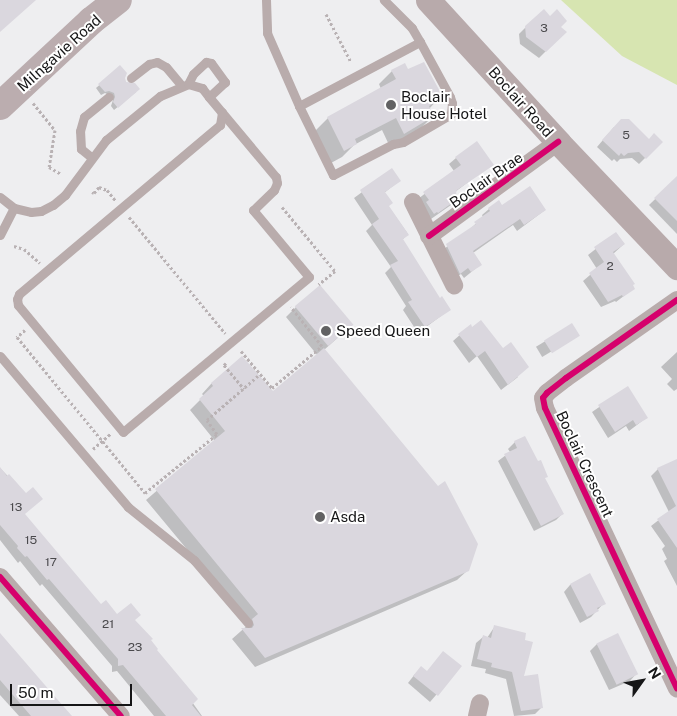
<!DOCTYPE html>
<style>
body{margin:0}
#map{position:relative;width:677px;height:716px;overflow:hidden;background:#eeeef0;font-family:"Public Sans",sans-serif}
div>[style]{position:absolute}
.green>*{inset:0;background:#d7e5b1}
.shadow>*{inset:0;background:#0003;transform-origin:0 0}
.building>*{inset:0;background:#dad7de;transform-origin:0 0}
.path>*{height:3px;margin-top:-1.5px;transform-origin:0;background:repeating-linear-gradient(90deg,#b9b2b4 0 2.5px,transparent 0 5px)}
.lane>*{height:9px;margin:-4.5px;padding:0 4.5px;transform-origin:4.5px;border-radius:4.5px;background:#b9acac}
.street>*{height:18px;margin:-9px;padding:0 9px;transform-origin:9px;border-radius:9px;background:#b9acac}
.secondary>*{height:25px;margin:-12.5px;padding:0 12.5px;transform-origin:12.5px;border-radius:12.5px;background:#b8aaab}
.primary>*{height:28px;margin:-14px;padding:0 14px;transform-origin:14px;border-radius:14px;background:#bbadaf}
.cycleway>*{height:6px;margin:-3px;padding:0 3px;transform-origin:3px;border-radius:3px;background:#d6006c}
.dots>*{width:14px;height:14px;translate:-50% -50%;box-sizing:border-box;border:2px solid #fff;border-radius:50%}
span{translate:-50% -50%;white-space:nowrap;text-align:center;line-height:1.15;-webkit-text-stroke:4px #fff;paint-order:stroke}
.number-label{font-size:12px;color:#4a494c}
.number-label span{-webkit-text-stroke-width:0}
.street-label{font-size:15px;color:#161617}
.poi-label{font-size:15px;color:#161617}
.left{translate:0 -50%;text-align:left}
.north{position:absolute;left:617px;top:656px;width:50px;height:50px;-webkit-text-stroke:4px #fff;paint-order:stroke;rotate:58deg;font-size:14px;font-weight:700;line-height:20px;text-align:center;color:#161617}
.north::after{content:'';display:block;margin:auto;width:18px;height:22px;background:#161617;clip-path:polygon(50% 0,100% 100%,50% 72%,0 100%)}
.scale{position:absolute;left:10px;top:684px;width:122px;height:22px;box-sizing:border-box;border:2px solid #161617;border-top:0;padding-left:6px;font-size:15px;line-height:18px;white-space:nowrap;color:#161617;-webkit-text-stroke:4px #fff;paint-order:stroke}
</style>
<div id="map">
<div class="green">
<div style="clip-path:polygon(561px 0,677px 0,677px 85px,622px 56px)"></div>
</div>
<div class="shadow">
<div style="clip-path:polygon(526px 27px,559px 27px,565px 32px,539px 58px,520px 44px,519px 34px)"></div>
<div style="clip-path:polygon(120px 67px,126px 83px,136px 92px,114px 110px,111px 106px,113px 100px,111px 96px,105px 93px,101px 95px,96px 88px)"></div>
<div style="clip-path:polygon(407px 70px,441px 96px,429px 109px,433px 116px,420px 129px,390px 147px,382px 130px,354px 145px,342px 157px,331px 163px,314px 132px,328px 118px,381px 89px,379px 84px,392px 71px)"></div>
<div style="clip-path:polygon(614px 127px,649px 140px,661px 142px,639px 164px,632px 158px,620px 159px,617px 162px,614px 159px,612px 161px,597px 147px)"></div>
<div style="clip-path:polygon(456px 158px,492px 164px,455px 192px,458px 198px,451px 205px,431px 219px,430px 217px,427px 219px,418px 199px,454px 171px,449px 164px)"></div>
<div style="clip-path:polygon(392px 170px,399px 181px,384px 193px,388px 206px,408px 234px,402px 240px,439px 299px,449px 310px,418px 333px,403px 310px,406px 306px,385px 273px,391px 267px,366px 231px,372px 225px,354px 198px)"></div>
<div style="clip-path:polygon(677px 178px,677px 234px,649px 205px)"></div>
<div style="clip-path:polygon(498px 202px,502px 207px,545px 210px,517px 231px,513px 225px,473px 253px,481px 264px,464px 278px,461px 274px,453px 279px,440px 252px,469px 230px,483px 217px,482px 215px,489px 209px)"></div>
<div style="clip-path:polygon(616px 233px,624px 244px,613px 254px,633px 289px,616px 302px,615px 301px,601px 307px,583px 281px,597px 269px,588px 255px)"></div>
<div style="clip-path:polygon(296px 307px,352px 325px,324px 350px,468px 570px,457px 580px,255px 667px,232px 639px,249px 624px,146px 500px,215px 441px,190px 410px,204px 396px,202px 394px,211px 384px,242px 358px,273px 393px,318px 356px,286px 317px)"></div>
<div style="left:572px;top:325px;width:12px;height:42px;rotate:59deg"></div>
<div style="clip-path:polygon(470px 326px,518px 377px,501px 390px,477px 356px,469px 363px,453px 341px)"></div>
<div style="clip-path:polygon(677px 352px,677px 389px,674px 391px,667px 384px,672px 379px,661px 367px)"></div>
<div style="clip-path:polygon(627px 388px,646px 418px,629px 431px,626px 426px,608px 438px,592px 412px)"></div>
<div style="clip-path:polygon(515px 442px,544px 478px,562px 514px,556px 520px,534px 531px,498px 461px,510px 452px,508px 449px)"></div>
<div style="clip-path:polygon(677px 461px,677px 586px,664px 561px,667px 559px,662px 549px,665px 546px,651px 526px,669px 512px,651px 476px,658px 469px)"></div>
<div style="clip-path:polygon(0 468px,26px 495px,24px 515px,101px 606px,117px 616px,134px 620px,202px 716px,154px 716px,117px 671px,112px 672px,112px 666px,42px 584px,40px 586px,20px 561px,18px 563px,0 540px)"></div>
<div style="clip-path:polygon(589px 575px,604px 603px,591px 617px,580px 623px,564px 592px,570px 585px)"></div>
<div style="clip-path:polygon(495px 626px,541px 708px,535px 714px,514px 716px,506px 679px,485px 673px,486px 669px,471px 666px,476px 643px,483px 637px,487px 638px)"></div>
<div style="clip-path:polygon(0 636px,70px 716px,19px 716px,0 695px)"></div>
<div style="clip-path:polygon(597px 644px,636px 674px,630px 681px,609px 690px,590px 651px)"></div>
<div style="clip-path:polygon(460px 667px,430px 702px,408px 683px,415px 674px)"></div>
</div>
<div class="building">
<div style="clip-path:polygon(0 0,36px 0,0 32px)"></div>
<div style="clip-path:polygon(544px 9px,550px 16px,557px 9px,567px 21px,561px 27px,567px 32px,546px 52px,526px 37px,525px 26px)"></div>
<div style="clip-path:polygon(424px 62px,443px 97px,429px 106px,434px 116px,404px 134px,396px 118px,355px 139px,357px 144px,344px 151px,327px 117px,396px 79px,391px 70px,405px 63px,408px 69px)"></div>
<div style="clip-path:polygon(120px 65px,127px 73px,125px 78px,126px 82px,135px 83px,140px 89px,118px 108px,113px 102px,115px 97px,114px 93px,109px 91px,105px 92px,98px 84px)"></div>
<div style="clip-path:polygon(621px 119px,629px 119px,649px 139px,654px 133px,663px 142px,646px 159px,639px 152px,628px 153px,624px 156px,621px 153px,619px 156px,602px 140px)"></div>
<div style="clip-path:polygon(477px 141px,494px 165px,457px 190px,456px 193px,459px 198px,438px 213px,437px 212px,434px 214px,426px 202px,429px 200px,423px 192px,461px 165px,455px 157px)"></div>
<div style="clip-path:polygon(392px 168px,401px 181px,385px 192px,393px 203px,389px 206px,409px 235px,403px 239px,440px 298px,442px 296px,451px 310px,425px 327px,408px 302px,412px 300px,390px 265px,398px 261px,372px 224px,379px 219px,360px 190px)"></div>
<div style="clip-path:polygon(677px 176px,677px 221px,654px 198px)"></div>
<div style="clip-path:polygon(530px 186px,546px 210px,524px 225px,520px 219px,473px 251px,482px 265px,471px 272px,468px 268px,460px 274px,446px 244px,476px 224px,474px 222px,490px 211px,488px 208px,499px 200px,502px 205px)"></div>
<div style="clip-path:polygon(616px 232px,625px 244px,613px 252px,635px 284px,633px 285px,635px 289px,623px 297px,622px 295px,608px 302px,589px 273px,604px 262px,594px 247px)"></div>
<div style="left:320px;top:285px;width:52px;height:33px;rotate:50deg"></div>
<div style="clip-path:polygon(481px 320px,503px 348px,511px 342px,529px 367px,508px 385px,485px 351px,477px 357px,458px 334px,471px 324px,472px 327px)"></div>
<div style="left:572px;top:323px;width:15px;height:33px;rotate:58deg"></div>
<div style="clip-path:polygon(324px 348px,438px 486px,445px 481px,478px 544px,469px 571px,265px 658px,241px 628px,252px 628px,254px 625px,252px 619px,258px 614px,155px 489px,225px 431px,199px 399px,213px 386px,211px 383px,242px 356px,273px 391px)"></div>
<div style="clip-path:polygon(628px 386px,648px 418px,636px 425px,633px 420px,615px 432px,598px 405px)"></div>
<div style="clip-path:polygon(525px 436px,538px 461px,541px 460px,548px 477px,545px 478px,564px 514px,541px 526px,504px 454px,517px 448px,514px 441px)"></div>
<div style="clip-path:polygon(677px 459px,677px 548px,657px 519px,676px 506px,657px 468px)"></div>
<div style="clip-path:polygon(0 467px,7px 476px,9px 474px,26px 493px,33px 487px,43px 499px,25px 514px,101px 604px,106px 600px,117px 614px,131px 603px,141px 615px,135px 620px,153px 639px,151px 640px,158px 649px,157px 650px,198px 699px,192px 705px,201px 716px,166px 716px,123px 665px,118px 666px,118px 659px,49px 579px,47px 580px,27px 556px,25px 557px,17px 548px,18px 546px,0 525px)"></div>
<div style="clip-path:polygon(590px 573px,606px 604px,597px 608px,599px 611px,587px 617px,570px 584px)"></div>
<div style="clip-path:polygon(494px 625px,526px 633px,525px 640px,533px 642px,524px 676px,538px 674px,543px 708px,521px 711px,512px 672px,491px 667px,492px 663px,477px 659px,483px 635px,491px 638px)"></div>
<div style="clip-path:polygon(0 633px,57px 699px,72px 716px,31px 716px,0 680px)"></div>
<div style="left:618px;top:633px;width:46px;height:24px;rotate:64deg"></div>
<div style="clip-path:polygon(443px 651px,462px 666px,438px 696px,413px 676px,421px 666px,427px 671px)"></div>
</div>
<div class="path">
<div style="left:326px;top:14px;width:54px;rotate:62.5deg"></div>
<div style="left:33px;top:103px;width:35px;rotate:51deg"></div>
<div style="left:55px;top:130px;width:37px;rotate:99deg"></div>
<div style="left:49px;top:167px;width:14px;rotate:30deg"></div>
<div style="left:92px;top:192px;width:2px;rotate:27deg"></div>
<div style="left:94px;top:193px;width:8px;rotate:-50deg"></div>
<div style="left:99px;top:187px;width:9px;rotate:21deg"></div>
<div style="left:107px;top:190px;width:13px;rotate:51deg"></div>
<div style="left:282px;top:207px;width:83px;rotate:50.4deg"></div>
<div style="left:335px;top:271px;width:21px;rotate:141deg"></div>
<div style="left:129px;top:217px;width:151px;rotate:50.4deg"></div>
<div style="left:14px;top:246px;width:10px;rotate:17deg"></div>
<div style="left:24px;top:249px;width:21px;rotate:41deg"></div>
<div style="left:25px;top:330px;width:11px;rotate:139deg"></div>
<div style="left:17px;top:337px;width:202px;rotate:50.6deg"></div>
<div style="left:145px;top:493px;width:93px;rotate:-39.3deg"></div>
<div style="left:217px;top:434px;width:17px;rotate:-126deg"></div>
<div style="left:207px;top:420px;width:70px;rotate:-41deg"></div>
<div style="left:241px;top:351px;width:48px;rotate:50deg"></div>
<div style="left:272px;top:388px;width:65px;rotate:-40deg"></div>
<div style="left:322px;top:346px;width:50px;rotate:-128.5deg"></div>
<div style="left:226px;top:363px;width:3px;rotate:135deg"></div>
<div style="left:224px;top:365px;width:31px;rotate:50deg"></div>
<div style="left:93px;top:449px;width:23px;rotate:-41deg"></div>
</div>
<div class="lane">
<div style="left:266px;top:0;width:33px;rotate:88deg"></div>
<div style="left:267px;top:33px;width:80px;rotate:66.3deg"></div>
<div style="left:299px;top:106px;width:137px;rotate:-27.9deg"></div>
<div style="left:131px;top:78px;width:23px;rotate:-38deg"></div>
<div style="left:149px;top:64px;width:8px;rotate:-14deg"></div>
<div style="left:157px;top:62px;width:10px;rotate:29deg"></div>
<div style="left:166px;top:67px;width:23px;rotate:50deg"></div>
<div style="left:188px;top:84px;width:11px;rotate:-63deg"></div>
<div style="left:193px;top:74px;width:18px;rotate:-43deg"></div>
<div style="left:206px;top:62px;width:5px;rotate:11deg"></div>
<div style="left:211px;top:63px;width:24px;rotate:54deg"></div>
<div style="left:225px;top:82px;width:22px;rotate:137deg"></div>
<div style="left:299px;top:106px;width:77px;rotate:63.8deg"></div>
<div style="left:333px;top:175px;width:68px;rotate:-27.3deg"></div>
<div style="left:393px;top:144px;width:10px;rotate:-11deg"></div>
<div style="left:403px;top:142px;width:56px;rotate:-30.3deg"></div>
<div style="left:451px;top:114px;width:11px;rotate:-85deg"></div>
<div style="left:452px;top:103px;width:6px;rotate:-108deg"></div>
<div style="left:450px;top:97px;width:63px;rotate:-118.6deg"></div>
<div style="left:420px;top:42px;width:16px;rotate:-120deg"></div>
<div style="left:412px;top:28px;width:40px;rotate:-135deg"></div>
<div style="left:91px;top:157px;width:13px;rotate:-141deg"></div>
<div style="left:81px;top:149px;width:18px;rotate:-93deg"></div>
<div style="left:80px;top:131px;width:15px;rotate:-74deg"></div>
<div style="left:84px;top:117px;width:32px;rotate:-39deg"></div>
<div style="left:0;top:197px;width:18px;rotate:38deg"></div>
<div style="left:14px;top:208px;width:17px;rotate:13deg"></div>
<div style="left:31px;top:212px;width:10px;rotate:-6deg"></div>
<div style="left:41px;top:211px;width:13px;rotate:-27deg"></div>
<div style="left:53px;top:205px;width:16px;rotate:-40deg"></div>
<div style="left:65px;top:195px;width:69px;rotate:-53.3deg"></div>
<div style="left:106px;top:140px;width:70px;rotate:-39.2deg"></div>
<div style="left:160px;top:96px;width:30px;rotate:-23deg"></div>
<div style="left:188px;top:84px;width:15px;rotate:16deg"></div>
<div style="left:202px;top:88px;width:11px;rotate:52deg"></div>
<div style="left:209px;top:97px;width:104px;rotate:50.1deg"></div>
<div style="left:276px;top:177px;width:6px;rotate:81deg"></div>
<div style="left:277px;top:183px;width:8px;rotate:113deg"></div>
<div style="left:274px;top:190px;width:29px;rotate:136deg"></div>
<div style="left:253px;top:210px;width:87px;rotate:50.1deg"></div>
<div style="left:309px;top:277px;width:242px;rotate:140.2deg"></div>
<div style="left:123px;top:432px;width:165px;rotate:-129.6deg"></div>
<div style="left:18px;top:305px;width:6px;rotate:-99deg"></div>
<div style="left:17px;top:299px;width:5px;rotate:-68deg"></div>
<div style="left:19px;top:294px;width:263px;rotate:-40.1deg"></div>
<div style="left:220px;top:125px;width:13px;rotate:-81deg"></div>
<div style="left:0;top:235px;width:30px;rotate:-63deg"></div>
<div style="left:0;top:356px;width:198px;rotate:49.7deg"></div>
<div style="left:128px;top:507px;width:85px;rotate:38.8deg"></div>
<div style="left:194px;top:560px;width:83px;rotate:49.4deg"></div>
</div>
<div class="street">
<div style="left:413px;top:202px;width:93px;rotate:63.7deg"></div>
<div style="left:429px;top:236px;width:160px;rotate:-36.1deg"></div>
<div style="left:677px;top:300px;width:136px;rotate:144.9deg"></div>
<div style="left:566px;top:378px;width:24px;rotate:142deg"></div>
<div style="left:547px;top:393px;width:6px;rotate:129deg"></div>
<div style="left:543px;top:398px;width:10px;rotate:79deg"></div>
<div style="left:545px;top:408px;width:310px;rotate:64.8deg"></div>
<div style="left:0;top:577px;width:184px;rotate:49deg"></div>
<div style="left:477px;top:716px;width:13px;rotate:-77deg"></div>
</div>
<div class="secondary">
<div style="left:428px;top:0;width:193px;rotate:47.5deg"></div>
<div style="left:558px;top:142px;width:173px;rotate:46.4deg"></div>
</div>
<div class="primary">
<div style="left:0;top:106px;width:125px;rotate:-43deg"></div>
<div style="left:91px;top:21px;width:34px;rotate:-38deg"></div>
</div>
<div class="cycleway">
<div style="left:429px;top:236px;width:160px;rotate:-36.1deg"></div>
<div style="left:677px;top:300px;width:136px;rotate:144.9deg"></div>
<div style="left:566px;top:378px;width:24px;rotate:142deg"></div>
<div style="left:547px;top:393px;width:6px;rotate:129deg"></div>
<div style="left:543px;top:398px;width:10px;rotate:79deg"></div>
<div style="left:545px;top:408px;width:310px;rotate:64.8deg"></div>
<div style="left:0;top:577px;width:184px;rotate:49deg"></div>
</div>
<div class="dots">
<div style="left:391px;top:105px;background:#626263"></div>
<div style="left:326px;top:331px;background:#626263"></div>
<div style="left:320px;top:517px;background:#626263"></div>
</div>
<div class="number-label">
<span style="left:544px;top:29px">3</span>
<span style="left:626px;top:136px">5</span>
<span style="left:610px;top:267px">2</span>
<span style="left:16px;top:508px">13</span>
<span style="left:31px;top:541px">15</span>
<span style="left:51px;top:563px">17</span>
<span style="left:108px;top:625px">21</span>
<span style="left:135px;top:648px">23</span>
</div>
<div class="street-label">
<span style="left:59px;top:53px;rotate:-42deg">Milngavie Road</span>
<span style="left:521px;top:102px;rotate:48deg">Boclair Road</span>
<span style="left:486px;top:180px;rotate:-35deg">Boclair Brae</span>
<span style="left:585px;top:464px;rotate:65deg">Boclair Crescent</span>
</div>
<div class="poi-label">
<span class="left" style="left:401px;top:105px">Boclair<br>House Hotel</span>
<span class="left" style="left:336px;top:331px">Speed Queen</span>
<span class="left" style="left:330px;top:517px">Asda</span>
</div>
<div class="north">N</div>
<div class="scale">50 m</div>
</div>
